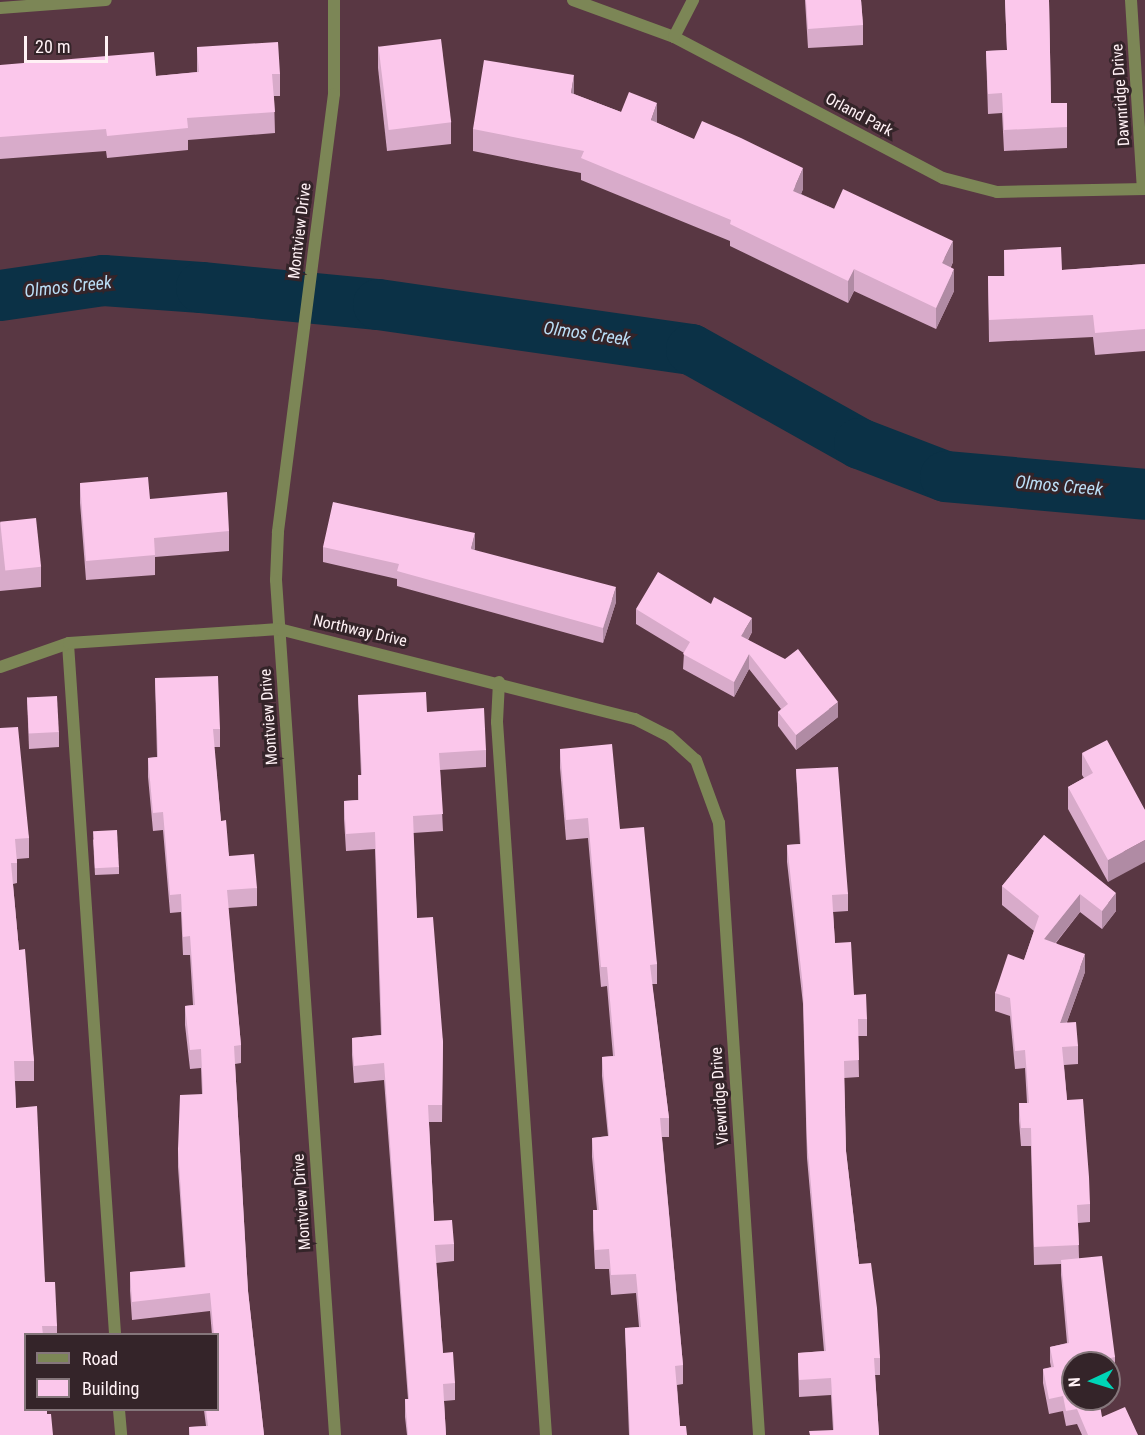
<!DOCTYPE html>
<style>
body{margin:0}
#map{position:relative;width:1145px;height:1435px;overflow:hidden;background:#593743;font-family:"Roboto Condensed",sans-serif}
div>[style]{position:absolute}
.river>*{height:51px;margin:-25.5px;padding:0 25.5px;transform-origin:25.5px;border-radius:25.5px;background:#0b3146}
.service>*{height:12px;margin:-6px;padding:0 6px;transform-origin:6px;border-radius:6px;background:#7c8656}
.minor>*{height:12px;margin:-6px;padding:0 6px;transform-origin:6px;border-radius:6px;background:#7c8656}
.wall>*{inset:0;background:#d8abca}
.shaded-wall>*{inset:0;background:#b08ba4}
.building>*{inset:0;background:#fbc7eb;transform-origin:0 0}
span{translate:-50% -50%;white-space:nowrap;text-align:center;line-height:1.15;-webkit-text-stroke:6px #342429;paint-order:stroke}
.street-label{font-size:16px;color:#fff1f5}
.water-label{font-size:18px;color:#bbdef6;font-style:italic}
.legend{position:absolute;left:24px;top:1333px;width:195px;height:78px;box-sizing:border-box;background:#342429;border:2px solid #85767b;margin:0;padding:8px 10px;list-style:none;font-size:18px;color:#fff1f5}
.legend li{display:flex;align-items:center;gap:12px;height:30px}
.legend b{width:30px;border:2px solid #85767b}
.north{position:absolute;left:1061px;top:1351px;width:60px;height:60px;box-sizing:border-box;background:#342429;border:2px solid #85767b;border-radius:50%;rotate:266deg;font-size:16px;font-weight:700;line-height:24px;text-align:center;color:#fff1f5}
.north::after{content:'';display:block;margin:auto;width:21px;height:27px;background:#00d5b7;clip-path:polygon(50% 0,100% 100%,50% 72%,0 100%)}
.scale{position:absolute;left:24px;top:36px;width:84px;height:27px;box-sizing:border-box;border:3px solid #fff1f5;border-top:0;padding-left:8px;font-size:18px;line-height:21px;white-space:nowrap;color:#fff1f5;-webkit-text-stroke:4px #342429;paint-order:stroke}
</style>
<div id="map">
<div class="river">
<div style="left:0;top:295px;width:104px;rotate:-8.3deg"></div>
<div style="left:103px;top:280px;width:98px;rotate:4.1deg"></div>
<div style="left:201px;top:287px;width:178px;rotate:5.5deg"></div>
<div style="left:378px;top:304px;width:316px;rotate:8.2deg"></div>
<div style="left:691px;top:349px;width:193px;rotate:29.2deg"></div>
<div style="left:859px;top:443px;width:92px;rotate:21deg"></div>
<div style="left:945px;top:476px;width:201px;rotate:5.1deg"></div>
</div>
<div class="service">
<div style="left:68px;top:644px;width:692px;rotate:86.1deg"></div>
<div style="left:499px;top:682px;width:40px;rotate:92.9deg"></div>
<div style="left:497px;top:722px;width:715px;rotate:86.07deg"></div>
<div style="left:119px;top:1410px;width:25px;rotate:85deg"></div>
</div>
<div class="minor">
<div style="left:334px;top:0;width:94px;rotate:90deg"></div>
<div style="left:334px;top:94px;width:442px;rotate:97.3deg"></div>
<div style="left:278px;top:532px;width:48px;rotate:92.4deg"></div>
<div style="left:276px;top:580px;width:857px;rotate:86.05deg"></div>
<div style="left:573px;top:0;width:108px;rotate:20.1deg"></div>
<div style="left:674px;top:37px;width:304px;rotate:27.7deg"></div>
<div style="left:943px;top:178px;width:56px;rotate:14.5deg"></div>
<div style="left:997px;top:192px;width:148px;rotate:-1.2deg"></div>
<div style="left:1131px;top:0;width:189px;rotate:86.4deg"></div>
<div style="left:0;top:8px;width:106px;rotate:-4.3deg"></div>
<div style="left:674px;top:37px;width:42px;rotate:-62.8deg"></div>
<div style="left:0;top:667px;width:73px;rotate:-19.2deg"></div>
<div style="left:69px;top:643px;width:210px;rotate:-3.8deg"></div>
<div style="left:279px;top:629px;width:367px;rotate:14.2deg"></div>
<div style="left:635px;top:719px;width:38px;rotate:27deg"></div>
<div style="left:669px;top:736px;width:36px;rotate:42deg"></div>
<div style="left:696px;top:760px;width:67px;rotate:69.9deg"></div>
<div style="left:719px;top:823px;width:613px;rotate:86.26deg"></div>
</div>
<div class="wall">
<div style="clip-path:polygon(805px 0,861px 0,863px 25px,863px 45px,808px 48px)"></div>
<div style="clip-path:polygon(1005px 0,1049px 0,1051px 103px,1067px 127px,1067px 148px,1004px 151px,1002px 113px,988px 114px,986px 51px,1007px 50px)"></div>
<div style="clip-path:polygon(378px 46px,451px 122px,451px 144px,387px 151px,378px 68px)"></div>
<div style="clip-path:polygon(197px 47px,280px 74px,280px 96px,274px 96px,275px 133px,188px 140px,188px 150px,107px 158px,106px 151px,0 159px,0 65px,156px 76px,197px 72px)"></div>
<div style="clip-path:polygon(574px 94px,621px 112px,657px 123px,803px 189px,801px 194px,953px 262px,951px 267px,954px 291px,936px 329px,854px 291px,848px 303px,730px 246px,730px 241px,581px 180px,581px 173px,473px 151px,473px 129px)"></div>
<div style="clip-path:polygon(1004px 250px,1062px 270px,1145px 264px,1145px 351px,1095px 355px,1093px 337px,989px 342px,988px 276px,1004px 276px)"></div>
<div style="clip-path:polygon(80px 483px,150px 499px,229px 531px,229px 551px,155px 557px,155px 575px,86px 580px,80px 503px)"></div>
<div style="clip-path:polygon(0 522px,41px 567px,41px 587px,0 591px)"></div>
<div style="clip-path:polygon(323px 547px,475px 548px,474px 550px,616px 602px,603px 643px,397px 586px,397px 579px,323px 562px)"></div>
<div style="clip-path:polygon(636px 609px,752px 632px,748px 640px,838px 717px,796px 750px,778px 726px,778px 712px,781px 709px,749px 669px,734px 697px,683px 669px,684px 653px,636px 624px)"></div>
<div style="clip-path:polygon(155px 678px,220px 729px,220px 747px,214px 747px,221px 821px,229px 856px,257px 888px,257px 906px,228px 908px,241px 1045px,241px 1063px,235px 1064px,248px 1291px,264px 1435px,189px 1435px,189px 1427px,206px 1426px,204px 1410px,218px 1410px,218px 1335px,212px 1335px,210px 1311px,132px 1320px,130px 1291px,130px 1272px,185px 1268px,178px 1167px,178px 1149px,202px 1094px,201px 1068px,190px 1069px,185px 1025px,185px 1006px,193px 1005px,190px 955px,183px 955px,181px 912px,170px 913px,163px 830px,153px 831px,148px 777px,148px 758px,157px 757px)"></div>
<div style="clip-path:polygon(358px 695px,427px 712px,486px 750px,486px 767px,440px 770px,443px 831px,413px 833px,417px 918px,443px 1042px,442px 1122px,429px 1122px,434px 1221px,454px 1244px,454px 1261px,436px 1263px,443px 1353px,455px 1383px,455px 1400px,444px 1401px,446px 1435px,407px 1435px,405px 1417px,405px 1399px,408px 1399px,384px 1080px,354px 1083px,352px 1055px,352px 1038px,381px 1035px,375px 849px,346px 851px,344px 819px,344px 801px,358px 800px,358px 775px,361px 775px)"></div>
<div style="clip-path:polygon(27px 697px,59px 732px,59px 747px,29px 749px)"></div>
<div style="clip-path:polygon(0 728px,29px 838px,29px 858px,17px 859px,17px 883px,13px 884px,19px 950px,34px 1061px,34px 1081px,15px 1081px,16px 1108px,45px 1282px,57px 1326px,57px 1335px,26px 1335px,47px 1414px,0 1435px)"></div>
<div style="clip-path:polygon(560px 749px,620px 829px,657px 964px,657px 984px,652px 984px,669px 1118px,669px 1137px,662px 1137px,683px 1365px,683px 1384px,677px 1385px,680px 1426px,687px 1435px,629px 1435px,625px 1328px,639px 1327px,636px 1293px,611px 1295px,609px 1269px,595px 1269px,593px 1230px,593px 1210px,597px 1210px,592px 1157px,592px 1138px,608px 1136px,602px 1076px,602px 1057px,613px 1056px,607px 986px,601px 987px,588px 838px,566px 840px,560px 768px)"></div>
<div style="clip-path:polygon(1082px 753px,1145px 810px,1108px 882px,1068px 809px,1068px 787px,1084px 778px,1082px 775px)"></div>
<div style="clip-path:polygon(796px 769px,848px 894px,848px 911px,833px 912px,835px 943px,854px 995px,867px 1019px,867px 1036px,858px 1036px,859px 1077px,844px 1078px,846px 1151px,859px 1264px,880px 1358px,880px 1375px,875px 1375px,879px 1435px,833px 1430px,831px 1395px,799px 1397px,798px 1353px,824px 1351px,807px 1158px,803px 1004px,787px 862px,787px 845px,800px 844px)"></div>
<div style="clip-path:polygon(1044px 835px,1116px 911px,1102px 929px,1080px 912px,1056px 943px,1085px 972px,1067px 1022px,1078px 1046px,1078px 1064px,1064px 1065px,1067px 1100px,1090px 1204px,1090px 1222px,1078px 1223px,1079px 1258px,1115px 1357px,1115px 1372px,1109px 1373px,1109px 1363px,1073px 1363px,1102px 1417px,1138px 1435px,1082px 1435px,1077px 1424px,1066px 1426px,1063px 1411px,1049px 1414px,1043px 1383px,1043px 1369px,1051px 1367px,1050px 1362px,1050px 1347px,1067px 1343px,1061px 1275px,1061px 1264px,1034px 1265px,1031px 1146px,1021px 1146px,1019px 1121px,1019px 1103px,1027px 1103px,1025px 1068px,1015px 1069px,1010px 1016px,995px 1011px,995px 993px,1024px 960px,1034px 931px,1002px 905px,1002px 886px)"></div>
<div style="clip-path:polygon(93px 839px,119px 867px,119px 874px,95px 875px)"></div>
</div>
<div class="shaded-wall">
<div style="clip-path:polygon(574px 75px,574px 97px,571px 93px)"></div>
<div style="clip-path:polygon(657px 103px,657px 125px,651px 120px)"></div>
<div style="clip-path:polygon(803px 168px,803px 189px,793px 213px,793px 191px)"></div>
<div style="clip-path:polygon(953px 241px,953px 262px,942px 285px,942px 263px)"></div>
<div style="clip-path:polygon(854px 269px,854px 291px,848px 303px,848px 281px)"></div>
<div style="clip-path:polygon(954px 269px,954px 291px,936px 329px,936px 308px)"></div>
<div style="clip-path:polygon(475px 533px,475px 548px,471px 564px,471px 549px)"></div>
<div style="clip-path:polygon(616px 587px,616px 602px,603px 643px,603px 628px)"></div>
<div style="clip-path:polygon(752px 618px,752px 632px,741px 651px,741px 636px)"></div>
<div style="clip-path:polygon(749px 654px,749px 669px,734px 697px,734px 682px)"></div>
<div style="clip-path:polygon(838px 702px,838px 717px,796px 750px,796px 735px)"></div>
<div style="clip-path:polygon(1145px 840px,1145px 862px,1108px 882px,1108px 860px)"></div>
<div style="clip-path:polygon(1116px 893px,1116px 911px,1102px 929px,1102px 911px)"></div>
<div style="clip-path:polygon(1080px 894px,1080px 912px,1044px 957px,1044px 939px)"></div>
<div style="clip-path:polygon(1085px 954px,1085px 972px,1060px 1041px,1060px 1023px)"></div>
</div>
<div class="building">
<div style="clip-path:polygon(806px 0,861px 0,863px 25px,808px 29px)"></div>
<div style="clip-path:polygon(1005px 0,1049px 0,1051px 103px,1067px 103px,1067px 127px,1004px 130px,1002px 93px,988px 94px,986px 51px,1007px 50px)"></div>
<div style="left:441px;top:39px;width:84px;height:63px;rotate:83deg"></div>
<div style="clip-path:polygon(278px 42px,280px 74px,272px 74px,275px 112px,187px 118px,188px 128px,107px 136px,106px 129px,0 137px,0 65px,154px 52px,156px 76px,199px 72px,197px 47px)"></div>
<div style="clip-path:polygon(484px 60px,574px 75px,571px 93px,621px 112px,629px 92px,657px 103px,651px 120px,694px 139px,702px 121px,741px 138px,803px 168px,793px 191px,834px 209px,843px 189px,953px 241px,942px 263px,954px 269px,936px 308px,854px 269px,848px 281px,730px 224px,731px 220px,581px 158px,584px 151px,473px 129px)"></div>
<div style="clip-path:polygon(1061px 247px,1062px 270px,1145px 264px,1145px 329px,1095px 333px,1093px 315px,989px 320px,988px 276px,1005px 276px,1004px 250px)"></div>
<div style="clip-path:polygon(148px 477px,150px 499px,227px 492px,229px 531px,154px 538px,155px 555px,86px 561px,80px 483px)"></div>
<div style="clip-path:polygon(333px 502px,475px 533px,471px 549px,616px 587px,603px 628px,397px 571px,399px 564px,323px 547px)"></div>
<div style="left:36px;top:518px;width:49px;height:36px;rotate:84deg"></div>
<div style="clip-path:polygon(658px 572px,711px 604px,714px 597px,752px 618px,741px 636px,785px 659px,798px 649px,838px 702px,796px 735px,778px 712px,788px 704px,749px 654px,734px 682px,683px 654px,690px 642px,636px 609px)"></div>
<div style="clip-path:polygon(218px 676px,220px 729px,213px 729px,221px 821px,226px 820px,229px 856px,254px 854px,257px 888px,227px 890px,241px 1045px,234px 1046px,248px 1291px,264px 1435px,190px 1435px,189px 1427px,208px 1426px,206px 1410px,218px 1410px,218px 1335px,214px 1335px,210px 1293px,132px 1302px,130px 1272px,186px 1267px,178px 1149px,180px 1095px,203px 1094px,201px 1049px,190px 1050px,185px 1006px,195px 1005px,190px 936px,183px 937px,181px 894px,170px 895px,163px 812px,153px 813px,148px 758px,158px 757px,155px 678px)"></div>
<div style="clip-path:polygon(426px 692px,427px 712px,484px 708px,486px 750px,439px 753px,443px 814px,413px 816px,417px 918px,433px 917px,443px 1042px,442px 1105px,428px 1105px,434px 1221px,452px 1220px,454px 1244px,435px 1245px,443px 1353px,453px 1352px,455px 1383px,443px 1384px,446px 1435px,408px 1435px,405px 1399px,409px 1399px,384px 1063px,354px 1066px,352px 1038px,382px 1035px,375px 832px,346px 834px,344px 801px,359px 800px,358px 775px,362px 775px,358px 695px)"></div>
<div style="left:57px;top:696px;width:36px;height:30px;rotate:87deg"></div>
<div style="clip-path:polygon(18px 727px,29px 838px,15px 839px,17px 863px,11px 863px,19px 950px,25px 949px,34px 1061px,14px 1061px,16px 1108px,37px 1106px,45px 1282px,55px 1282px,57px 1326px,42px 1326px,43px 1335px,26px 1335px,26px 1410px,47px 1410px,47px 1414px,51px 1414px,53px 1435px,0 1435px,0 728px)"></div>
<div style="clip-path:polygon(1107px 740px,1145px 810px,1145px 840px,1108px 860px,1068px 787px,1093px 773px,1082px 753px)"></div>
<div style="clip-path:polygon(612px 744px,620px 829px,644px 827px,657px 964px,650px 965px,669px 1118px,660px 1118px,683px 1365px,675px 1366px,680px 1426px,686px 1426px,687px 1435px,630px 1435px,625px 1328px,641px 1327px,636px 1274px,611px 1275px,609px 1249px,595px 1250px,593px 1210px,599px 1210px,592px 1138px,609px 1136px,602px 1057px,615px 1056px,607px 967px,601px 967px,588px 818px,566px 820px,560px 749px)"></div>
<div style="clip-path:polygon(838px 767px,848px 894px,832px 895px,835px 943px,851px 942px,854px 995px,866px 994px,867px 1019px,858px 1019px,859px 1060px,844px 1061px,846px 1151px,859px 1264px,871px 1263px,877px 1308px,880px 1358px,874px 1358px,879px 1435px,810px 1435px,809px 1431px,834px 1430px,831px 1378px,799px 1380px,798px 1353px,826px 1351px,807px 1141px,803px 987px,787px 845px,801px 844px,796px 769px)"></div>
<div style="left:117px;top:830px;width:37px;height:24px;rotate:87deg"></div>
<div style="clip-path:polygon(1044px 835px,1116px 893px,1102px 911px,1080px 894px,1044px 939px,1085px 954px,1060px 1023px,1076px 1022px,1078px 1046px,1062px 1047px,1067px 1100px,1083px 1099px,1089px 1177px,1090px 1204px,1077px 1205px,1079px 1245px,1034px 1247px,1031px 1128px,1021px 1128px,1019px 1103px,1029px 1103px,1025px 1050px,1015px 1051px,1010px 998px,995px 993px,1008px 954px,1024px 960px,1039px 916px,1002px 886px)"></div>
<div style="clip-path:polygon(1102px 1256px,1115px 1357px,1091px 1362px,1091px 1363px,1073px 1363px,1073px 1399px,1099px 1399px,1102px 1417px,1125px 1407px,1138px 1435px,1088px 1435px,1077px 1409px,1066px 1411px,1063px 1396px,1049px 1399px,1043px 1369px,1054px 1367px,1050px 1347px,1069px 1343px,1061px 1260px)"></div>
</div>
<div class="street-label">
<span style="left:1121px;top:95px;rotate:-94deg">Dawnridge Drive</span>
<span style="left:859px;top:115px;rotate:28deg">Orland Park</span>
<span style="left:300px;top:231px;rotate:-83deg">Montview Drive</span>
<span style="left:360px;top:631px;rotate:13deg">Northway Drive</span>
<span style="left:269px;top:717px;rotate:-94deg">Montview Drive</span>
<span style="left:720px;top:1096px;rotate:-94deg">Viewridge Drive</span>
<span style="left:302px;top:1202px;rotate:-94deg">Montview Drive</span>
</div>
<div class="water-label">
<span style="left:68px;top:287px;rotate:-6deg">Olmos Creek</span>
<span style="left:587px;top:334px;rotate:8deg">Olmos Creek</span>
<span style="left:1059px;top:486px;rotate:5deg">Olmos Creek</span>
</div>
<ul class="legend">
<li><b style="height:8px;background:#7c8656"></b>Road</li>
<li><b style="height:16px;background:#fbc7eb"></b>Building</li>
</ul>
<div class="north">N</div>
<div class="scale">20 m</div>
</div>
